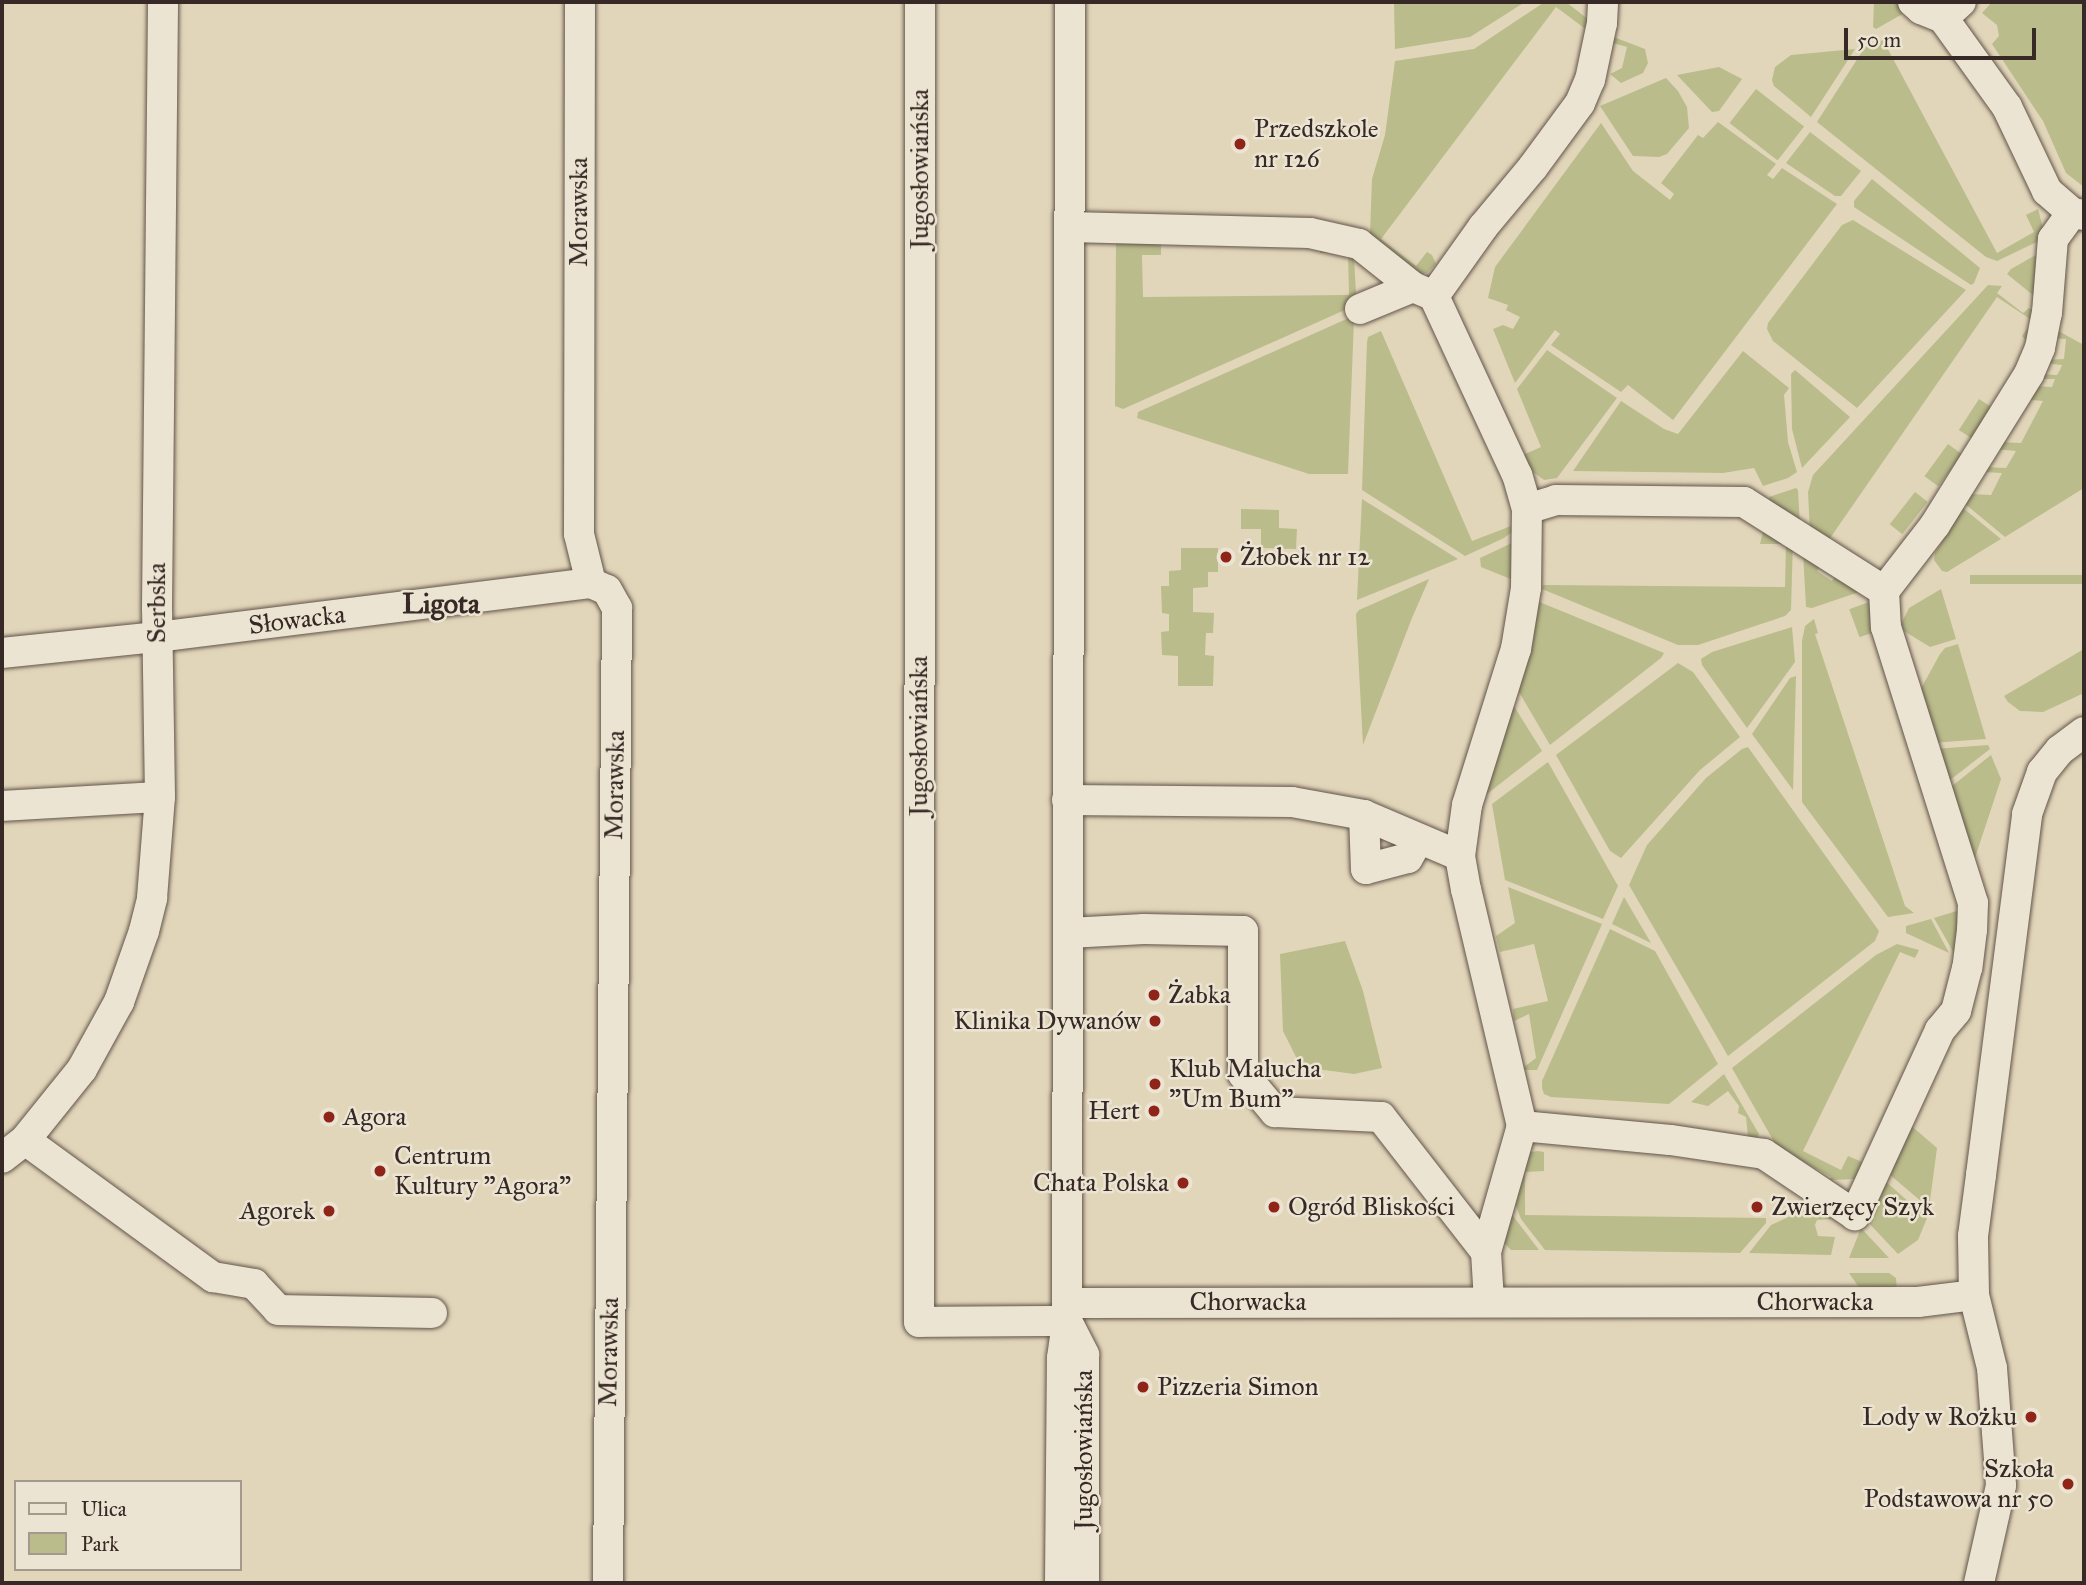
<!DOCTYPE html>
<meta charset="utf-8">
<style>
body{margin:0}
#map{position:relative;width:2086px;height:1585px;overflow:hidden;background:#e2d6ba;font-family:"IM FELL Great Primer",serif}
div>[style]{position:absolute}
.green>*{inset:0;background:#babc8b;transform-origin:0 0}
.roads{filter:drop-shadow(0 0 2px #62544a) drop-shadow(0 0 2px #62544a)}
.street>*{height:30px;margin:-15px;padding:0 15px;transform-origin:15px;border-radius:15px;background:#ece4d2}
.dots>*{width:19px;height:19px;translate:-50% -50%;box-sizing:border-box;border:4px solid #ece4d2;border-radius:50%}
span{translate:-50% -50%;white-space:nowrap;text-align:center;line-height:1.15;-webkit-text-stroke:5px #ece4d2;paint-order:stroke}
.poi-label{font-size:26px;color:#372925}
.left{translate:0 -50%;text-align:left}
.right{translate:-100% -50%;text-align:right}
.street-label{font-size:26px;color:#372925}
.neighbourhood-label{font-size:28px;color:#372925;font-weight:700}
.frame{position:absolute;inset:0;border:4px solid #372925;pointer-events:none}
.legend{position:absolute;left:14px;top:1480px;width:228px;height:91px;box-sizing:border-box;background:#ece4d2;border:2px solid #a4998d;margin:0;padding:9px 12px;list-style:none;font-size:21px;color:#372925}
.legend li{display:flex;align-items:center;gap:14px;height:35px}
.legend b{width:35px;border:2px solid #a4998d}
.scale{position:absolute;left:1844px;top:28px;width:192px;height:32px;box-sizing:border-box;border:4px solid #372925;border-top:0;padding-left:9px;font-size:21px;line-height:24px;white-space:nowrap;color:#372925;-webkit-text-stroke:5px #ece4d2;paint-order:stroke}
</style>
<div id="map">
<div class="green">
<div style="clip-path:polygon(1394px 2px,1525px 2px,1470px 37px,1395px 49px)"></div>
<div style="clip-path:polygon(1566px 2px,1589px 20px,1591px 33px,1556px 7px,1381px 239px,1416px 266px,1427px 252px,1432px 255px,1436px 264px,1427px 273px,1419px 274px,1373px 242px,1370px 233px,1372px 179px,1385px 135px,1395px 61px,1474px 49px,1543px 3px)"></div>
<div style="clip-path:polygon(1874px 2px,1899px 2px,1906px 12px,1876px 29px,1873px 27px)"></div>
<div style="clip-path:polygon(1992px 2px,2084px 2px,2084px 187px,2066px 173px,2043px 121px,1992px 44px,1999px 36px,1997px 25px,1982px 13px)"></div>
<div style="clip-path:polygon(1611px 36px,1645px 49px,1648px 63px,1643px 73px,1621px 83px,1610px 74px,1622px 68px,1627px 47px,1609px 42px)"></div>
<div style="clip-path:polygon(1883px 40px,1997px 253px,2034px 232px,2026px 215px,2038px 209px,2043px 228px,2041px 240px,1997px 261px,1986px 257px,1817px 122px,1865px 47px)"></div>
<div style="clip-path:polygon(1855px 49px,1811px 117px,1774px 86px,1772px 80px,1775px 67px,1791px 55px)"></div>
<div style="clip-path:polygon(1719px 67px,1742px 79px,1719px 111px,1712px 112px,1677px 75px)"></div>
<div style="clip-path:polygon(1666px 78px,1678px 91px,1687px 107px,1689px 128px,1667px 154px,1659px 157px,1633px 156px,1600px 106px)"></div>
<div style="left:1756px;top:89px;width:61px;height:43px;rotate:38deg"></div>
<div style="clip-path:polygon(1718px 122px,1776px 164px,1767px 175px,1773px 179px,1782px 168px,1837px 204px,1673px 420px,1628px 385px,1621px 392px,1551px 345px,1560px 334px,1555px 330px,1515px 383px,1493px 329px,1503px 325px,1513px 329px,1520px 317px,1506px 310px,1508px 305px,1488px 298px,1495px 267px,1601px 123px,1633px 171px,1670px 200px,1674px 194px,1661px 183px,1698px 135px,1703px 138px)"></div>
<div style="clip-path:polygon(1810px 132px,1861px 171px,1841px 196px,1835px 196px,1786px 163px)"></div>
<div style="clip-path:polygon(1872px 179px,1980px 268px,1974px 283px,1971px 285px,1854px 207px,1854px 201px)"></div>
<div style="clip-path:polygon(1853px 220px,1966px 290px,1857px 408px,1773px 341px,1767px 329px,1768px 323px,1842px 225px)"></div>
<div style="clip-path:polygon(1116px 237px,1161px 237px,1161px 255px,1142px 255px,1143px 297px,1349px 295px,1348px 253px,1320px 253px,1320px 243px,1348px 250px,1354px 255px,1356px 294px,1347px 309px,1123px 409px,1115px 406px)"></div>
<div style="clip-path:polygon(2043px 251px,2039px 300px,2007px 274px,2011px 269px)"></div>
<div style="clip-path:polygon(1988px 285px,2002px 286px,1997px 293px,2023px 313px,2029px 308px,2038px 315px,2030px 345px,2022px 336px,2033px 321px,1997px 297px,1826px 544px,1810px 533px,1808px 492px,1813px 475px)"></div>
<div style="clip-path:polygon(1351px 317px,1354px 319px,1348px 474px,1309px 474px,1137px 418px,1138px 412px)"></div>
<div style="clip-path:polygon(2053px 328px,2084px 345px,2084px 488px,2005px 537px,1964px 503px,1971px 494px,1991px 495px,2002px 473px,1982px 472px,1985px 467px,2006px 468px,2016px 451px,1995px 449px,1999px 442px,2021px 443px,2043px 401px,2023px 399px,2031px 386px,2052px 387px,2055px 379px,2034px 379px,2037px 374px,2057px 375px,2060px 370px,2062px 365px,2043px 363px,2044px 360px,2064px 359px,2066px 339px,2050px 338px)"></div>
<div style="clip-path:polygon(1381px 331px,1472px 541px,1511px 526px,1512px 532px,1504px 538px,1465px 556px,1362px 490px,1367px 342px,1368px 337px)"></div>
<div style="clip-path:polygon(1547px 350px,1617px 398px,1557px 478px,1544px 480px,1533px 472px,1523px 455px,1541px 447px,1517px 389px)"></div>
<div style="clip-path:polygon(1743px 351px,1789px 388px,1784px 395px,1788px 442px,1797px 472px,1788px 478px,1763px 486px,1754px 468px,1723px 473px,1573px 471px,1621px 401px,1664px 429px,1678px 434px)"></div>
<div style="clip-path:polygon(1795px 370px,1850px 417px,1802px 468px,1792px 429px,1791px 374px)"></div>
<div style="left:1979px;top:399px;width:17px;height:37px;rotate:33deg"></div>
<div style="left:1948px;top:444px;width:17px;height:40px;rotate:36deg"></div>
<div style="clip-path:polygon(1796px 488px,1798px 490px,1800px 526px,1771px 508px,1769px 497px)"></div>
<div style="left:1915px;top:492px;width:16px;height:41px;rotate:38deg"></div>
<div style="clip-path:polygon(1362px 499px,1458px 559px,1357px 600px)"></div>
<div style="clip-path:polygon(1963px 508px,2001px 539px,1947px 572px,1942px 571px,1934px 560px,1935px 553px)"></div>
<div style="clip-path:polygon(1241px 509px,1279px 510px,1279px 528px,1297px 529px,1296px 549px,1261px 548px,1261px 529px,1241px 529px)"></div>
<div style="clip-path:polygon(1764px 527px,1793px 541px,1791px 610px,1785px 616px,1698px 645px,1678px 645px,1542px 589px,1543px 585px,1785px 587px,1786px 544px,1760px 544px)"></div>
<div style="clip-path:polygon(1512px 543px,1513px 580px,1481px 567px,1480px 558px)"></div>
<div style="clip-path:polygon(1181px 548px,1218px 548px,1218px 572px,1208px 572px,1208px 587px,1193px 588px,1193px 612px,1214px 613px,1213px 633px,1206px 633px,1205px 655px,1214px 656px,1213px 686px,1178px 686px,1178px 656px,1162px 655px,1161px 632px,1169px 631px,1169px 614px,1162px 613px,1161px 586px,1169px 586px,1169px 571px,1181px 570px)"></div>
<div style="clip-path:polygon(1803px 552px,1823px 562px,1817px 571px,1832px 581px,1838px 572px,1862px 591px,1812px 608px,1806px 607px)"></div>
<div style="left:2084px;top:575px;width:9px;height:114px;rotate:90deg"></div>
<div style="clip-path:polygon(1429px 579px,1412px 618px,1363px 745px,1356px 614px,1359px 610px)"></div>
<div style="clip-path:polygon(1941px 589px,1956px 639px,1930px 647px,1899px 628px,1909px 608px)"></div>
<div style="clip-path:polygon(1537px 601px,1664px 653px,1661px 658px,1550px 745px,1519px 692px)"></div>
<div style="left:1869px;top:602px;width:30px;height:21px;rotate:70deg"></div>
<div style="clip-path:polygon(1814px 619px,1818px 633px,1815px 634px,1905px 906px,1914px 913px,1888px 917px,1802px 802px,1802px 641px,1805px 626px)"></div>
<div style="clip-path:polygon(1792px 627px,1795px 662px,1747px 728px,1702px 665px,1701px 659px,1712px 652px)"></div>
<div style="clip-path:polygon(1958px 644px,1986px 739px,1931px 743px,1918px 694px,1940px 654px,1945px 648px)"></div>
<div style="clip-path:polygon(2084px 649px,2084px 693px,2043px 712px,2020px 711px,2008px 702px,2004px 696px)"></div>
<div style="clip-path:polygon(1678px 663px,1693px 672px,1740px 737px,1700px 770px,1621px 858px,1610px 851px,1556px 755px)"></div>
<div style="clip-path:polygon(1796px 676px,1793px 790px,1752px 734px,1790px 678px)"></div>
<div style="clip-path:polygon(1512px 703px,1542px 751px,1487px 794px,1485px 793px)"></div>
<div style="clip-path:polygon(1988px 745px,1990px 749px,1945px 784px,1934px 749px)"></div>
<div style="clip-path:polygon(1748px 747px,1879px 931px,1875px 941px,1728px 1056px,1629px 885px,1647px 845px,1706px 778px,1742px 749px)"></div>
<div style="clip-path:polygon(1991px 755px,2001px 779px,1971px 870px,1947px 790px)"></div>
<div style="clip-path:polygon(1548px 762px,1618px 886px,1603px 919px,1505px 880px,1492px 804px)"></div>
<div style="clip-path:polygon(1508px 887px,1602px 924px,1537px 1070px,1520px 1070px,1536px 1058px,1529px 1014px,1514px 1021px,1513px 1009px,1548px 1001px,1534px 944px,1500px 952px,1496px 936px,1515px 923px)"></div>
<div style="clip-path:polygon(1624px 897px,1651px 943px,1612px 924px)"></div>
<div style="clip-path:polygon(1963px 909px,1955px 955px,1934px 918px)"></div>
<div style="clip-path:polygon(1931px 919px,1949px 953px,1906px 933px,1906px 926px)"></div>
<div style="clip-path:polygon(1610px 929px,1655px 951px,1718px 1064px,1669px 1104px,1551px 1097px,1544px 1094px,1542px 1088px,1542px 1081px)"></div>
<div style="clip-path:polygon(1345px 941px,1363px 991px,1382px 1068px,1354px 1074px,1301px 1067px,1283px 1031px,1280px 954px)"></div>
<div style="clip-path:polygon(1897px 944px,1919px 950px,1915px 958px,1900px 952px,1803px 1151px,1841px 1170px,1848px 1156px,1867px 1164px,1856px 1179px,1830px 1180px,1831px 1177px,1777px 1147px,1732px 1068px,1876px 955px)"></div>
<div style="clip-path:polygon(1724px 1074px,1759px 1134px,1756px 1140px,1748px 1137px,1746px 1117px,1738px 1113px,1739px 1106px,1728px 1091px,1708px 1106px,1691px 1102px)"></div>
<div style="clip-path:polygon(1908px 1123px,1937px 1148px,1929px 1208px,1889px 1174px)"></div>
<div style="clip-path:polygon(1538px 1151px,1544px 1152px,1544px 1171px,1525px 1172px,1525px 1215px,1766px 1218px,1766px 1223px,1740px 1253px,1545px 1250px,1521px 1219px,1511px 1193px,1530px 1152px)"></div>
<div style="clip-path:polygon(1884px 1180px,1927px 1218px,1918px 1240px,1898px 1254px,1865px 1219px)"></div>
<div style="clip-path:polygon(1817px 1204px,1831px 1219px,1817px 1220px,1815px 1225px,1818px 1236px,1835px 1237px,1831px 1255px,1749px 1253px,1771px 1225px)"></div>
<div style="clip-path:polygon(1507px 1208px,1539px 1250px,1511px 1250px,1503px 1242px)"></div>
<div style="clip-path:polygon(1861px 1228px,1889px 1258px,1849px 1258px)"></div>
<div style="clip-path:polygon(1849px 1273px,1889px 1273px,1896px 1278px,1897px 1291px,1860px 1289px)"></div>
</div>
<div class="roads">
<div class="street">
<div style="left:580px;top:2px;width:532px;rotate:90.11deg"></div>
<div style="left:579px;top:534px;width:50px;rotate:76.2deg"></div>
<div style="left:591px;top:583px;width:17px;rotate:24deg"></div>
<div style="left:607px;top:590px;width:21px;rotate:61deg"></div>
<div style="left:617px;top:608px;width:975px;rotate:90.53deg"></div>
<div style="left:920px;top:2px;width:1320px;rotate:90.04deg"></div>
<div style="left:919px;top:1322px;width:148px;rotate:-0.4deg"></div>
<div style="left:1913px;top:2px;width:11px;rotate:41deg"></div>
<div style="left:1921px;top:9px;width:24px;rotate:22deg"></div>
<div style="left:1943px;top:18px;width:24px;rotate:-42deg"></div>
<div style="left:1943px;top:18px;width:110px;rotate:54.3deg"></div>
<div style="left:2007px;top:107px;width:93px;rotate:64.5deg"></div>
<div style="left:2047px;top:191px;width:33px;rotate:41deg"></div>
<div style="left:1069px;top:227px;width:241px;rotate:1.4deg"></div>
<div style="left:1310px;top:233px;width:50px;rotate:12.7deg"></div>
<div style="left:1359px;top:244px;width:69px;rotate:38.5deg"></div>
<div style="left:1413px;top:287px;width:23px;rotate:23deg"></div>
<div style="left:1360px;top:309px;width:57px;rotate:-22.5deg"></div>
<div style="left:1527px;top:509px;width:30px;rotate:-17deg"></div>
<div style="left:1556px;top:500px;width:188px;rotate:0.6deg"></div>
<div style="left:1744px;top:502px;width:166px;rotate:32.4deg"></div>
<div style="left:1884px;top:591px;width:36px;rotate:87deg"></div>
<div style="left:1886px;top:627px;width:289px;rotate:72.5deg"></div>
<div style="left:1973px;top:903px;width:27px;rotate:92deg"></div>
<div style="left:1972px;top:930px;width:38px;rotate:97deg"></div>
<div style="left:1967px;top:968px;width:44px;rotate:104.3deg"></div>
<div style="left:1956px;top:1011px;width:25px;rotate:130deg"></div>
<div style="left:1940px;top:1030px;width:204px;rotate:114.7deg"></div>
<div style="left:1855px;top:1215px;width:110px;rotate:-146.2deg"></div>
<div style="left:1764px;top:1154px;width:95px;rotate:-171.5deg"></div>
<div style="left:1670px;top:1140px;width:149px;rotate:-174.6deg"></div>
<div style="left:1522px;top:1126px;width:243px;rotate:-103.3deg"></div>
<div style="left:1466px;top:890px;width:35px;rotate:-100deg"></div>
<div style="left:1460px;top:856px;width:51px;rotate:-82.2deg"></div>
<div style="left:1467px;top:805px;width:164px;rotate:-72.6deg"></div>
<div style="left:1516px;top:649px;width:62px;rotate:-80.7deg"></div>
<div style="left:1526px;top:588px;width:79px;rotate:-89.3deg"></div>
<div style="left:1527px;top:509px;width:35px;rotate:-106deg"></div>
<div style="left:1517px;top:475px;width:197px;rotate:-114.9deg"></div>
<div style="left:1434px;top:296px;width:85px;rotate:-54.6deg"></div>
<div style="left:1483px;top:227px;width:78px;rotate:-50.2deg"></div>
<div style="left:1533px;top:167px;width:79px;rotate:-53.7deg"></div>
<div style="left:1580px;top:103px;width:25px;rotate:-67deg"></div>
<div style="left:1590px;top:80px;width:58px;rotate:-78.1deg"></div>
<div style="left:1602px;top:23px;width:21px;rotate:-87deg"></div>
<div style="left:1884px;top:591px;width:83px;rotate:-52.3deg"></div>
<div style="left:1935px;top:525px;width:178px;rotate:-58.1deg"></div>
<div style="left:2029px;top:374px;width:28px;rotate:-67deg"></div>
<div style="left:2040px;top:348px;width:36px;rotate:-79deg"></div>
<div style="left:2047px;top:313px;width:74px;rotate:-85.4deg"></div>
<div style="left:2053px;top:239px;width:32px;rotate:-54deg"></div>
<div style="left:2072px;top:213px;width:12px;rotate:9deg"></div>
<div style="left:2px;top:653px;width:156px;rotate:-5.9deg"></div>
<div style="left:157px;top:637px;width:437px;rotate:-7.1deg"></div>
<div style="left:1067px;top:800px;width:225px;rotate:0.5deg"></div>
<div style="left:1292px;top:802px;width:73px;rotate:10.2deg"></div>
<div style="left:1364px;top:815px;width:104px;rotate:23.1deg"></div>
<div style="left:2px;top:806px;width:158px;rotate:-3.3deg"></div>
<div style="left:1364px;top:815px;width:54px;rotate:87.9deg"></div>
<div style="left:1366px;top:869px;width:43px;rotate:-14.7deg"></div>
<div style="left:1408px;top:858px;width:21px;rotate:-61deg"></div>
<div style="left:1068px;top:933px;width:76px;rotate:-3deg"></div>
<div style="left:1144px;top:929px;width:99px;rotate:1.2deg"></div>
<div style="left:1243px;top:931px;width:143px;rotate:90deg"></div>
<div style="left:1243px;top:1074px;width:50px;rotate:49.9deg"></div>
<div style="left:1275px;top:1112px;width:106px;rotate:2.7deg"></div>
<div style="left:1381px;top:1117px;width:171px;rotate:52.1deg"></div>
<div style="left:25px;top:1140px;width:233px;rotate:36.1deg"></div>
<div style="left:213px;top:1277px;width:42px;rotate:9.7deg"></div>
<div style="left:254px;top:1284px;width:35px;rotate:47deg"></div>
<div style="left:278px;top:1310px;width:154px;rotate:1.1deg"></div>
<div style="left:2px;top:1158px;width:29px;rotate:-38deg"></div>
<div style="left:25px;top:1140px;width:91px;rotate:-51.2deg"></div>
<div style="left:82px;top:1069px;width:77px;rotate:-61.1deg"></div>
<div style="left:119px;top:1002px;width:75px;rotate:-70.6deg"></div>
<div style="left:144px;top:931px;width:34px;rotate:-76deg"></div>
<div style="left:152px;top:898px;width:101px;rotate:-85.5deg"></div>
<div style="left:160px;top:797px;width:189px;rotate:-90.9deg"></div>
<div style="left:157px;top:608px;width:606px;rotate:-89.43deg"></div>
<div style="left:1489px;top:1301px;width:49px;rotate:-93.5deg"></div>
<div style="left:1486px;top:1252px;width:131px;rotate:-74.1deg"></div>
<div style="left:1067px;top:1303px;width:851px;rotate:-0.07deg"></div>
<div style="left:1918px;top:1302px;width:56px;rotate:-7.1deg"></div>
<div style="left:1067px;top:1321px;width:38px;rotate:63deg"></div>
<div style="left:1084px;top:1355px;width:228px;rotate:90deg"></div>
<div style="left:1060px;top:1583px;width:225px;rotate:-89.5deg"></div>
<div style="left:1062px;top:1358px;width:37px;rotate:-82deg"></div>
<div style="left:1067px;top:1321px;width:1319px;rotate:-89.87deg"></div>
<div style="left:1979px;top:1583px;width:100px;rotate:-77.3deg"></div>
<div style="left:2001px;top:1485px;width:117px;rotate:-94.4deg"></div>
<div style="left:1992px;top:1368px;width:75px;rotate:-103.9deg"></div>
<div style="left:1974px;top:1295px;width:59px;rotate:-91deg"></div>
<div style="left:1973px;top:1236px;width:62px;rotate:-82.5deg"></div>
<div style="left:1981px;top:1175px;width:364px;rotate:-82.7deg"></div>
<div style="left:2027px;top:814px;width:45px;rotate:-70.3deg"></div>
<div style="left:2042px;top:772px;width:28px;rotate:-51deg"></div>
<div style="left:2060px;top:750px;width:30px;rotate:-37deg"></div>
</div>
</div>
<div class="dots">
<div style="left:1240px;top:144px;background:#8f2418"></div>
<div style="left:1226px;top:557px;background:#8f2418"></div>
<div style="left:1154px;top:995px;background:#8f2418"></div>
<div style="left:1155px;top:1021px;background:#8f2418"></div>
<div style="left:1155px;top:1084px;background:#8f2418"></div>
<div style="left:1154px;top:1111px;background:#8f2418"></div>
<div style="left:329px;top:1117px;background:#8f2418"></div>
<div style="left:380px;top:1171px;background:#8f2418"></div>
<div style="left:1183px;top:1183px;background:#8f2418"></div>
<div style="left:1274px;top:1207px;background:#8f2418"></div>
<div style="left:1757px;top:1207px;background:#8f2418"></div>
<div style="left:329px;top:1211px;background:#8f2418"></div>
<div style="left:1143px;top:1387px;background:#8f2418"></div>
<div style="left:2031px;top:1417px;background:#8f2418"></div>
<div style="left:2068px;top:1484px;background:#8f2418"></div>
</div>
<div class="poi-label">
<span class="left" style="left:1254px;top:144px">Przedszkole<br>nr 126</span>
<span class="left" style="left:1240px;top:557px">Żłobek nr 12</span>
<span class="left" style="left:1168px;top:995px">Żabka</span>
<span class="right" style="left:1141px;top:1021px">Klinika Dywanów</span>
<span class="left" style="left:1169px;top:1084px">Klub Malucha<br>"Um Bum"</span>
<span class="right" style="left:1140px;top:1111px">Hert</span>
<span class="left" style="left:343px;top:1117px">Agora</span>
<span class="left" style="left:394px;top:1171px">Centrum<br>Kultury "Agora"</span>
<span class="right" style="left:1169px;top:1183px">Chata Polska</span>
<span class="left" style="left:1288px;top:1207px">Ogród Bliskości</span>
<span class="left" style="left:1771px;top:1207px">Zwierzęcy Szyk</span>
<span class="right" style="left:315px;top:1211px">Agorek</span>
<span class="left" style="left:1157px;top:1387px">Pizzeria Simon</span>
<span class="right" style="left:2017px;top:1417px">Lody w Rożku</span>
<span class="right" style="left:2054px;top:1484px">Szkoła<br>Podstawowa nr 50</span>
</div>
<div class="street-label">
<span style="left:920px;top:169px;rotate:-90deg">Jugosłowiańska</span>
<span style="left:579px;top:212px;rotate:-90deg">Morawska</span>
<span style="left:157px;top:603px;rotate:-90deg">Serbska</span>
<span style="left:297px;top:620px;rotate:-7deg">Słowacka</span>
<span style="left:919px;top:736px;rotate:-90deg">Jugosłowiańska</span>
<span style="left:615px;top:785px;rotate:-89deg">Morawska</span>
<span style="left:1248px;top:1302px">Chorwacka</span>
<span style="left:1815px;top:1302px">Chorwacka</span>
<span style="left:609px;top:1352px;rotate:-89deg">Morawska</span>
<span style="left:1084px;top:1450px;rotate:-90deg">Jugosłowiańska</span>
</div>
<div class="neighbourhood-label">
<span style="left:441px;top:604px">Ligota</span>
</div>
<div class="frame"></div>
<ul class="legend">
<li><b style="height:9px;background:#ece4d2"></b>Ulica</li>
<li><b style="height:19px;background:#babc8b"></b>Park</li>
</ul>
<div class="scale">50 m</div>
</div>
